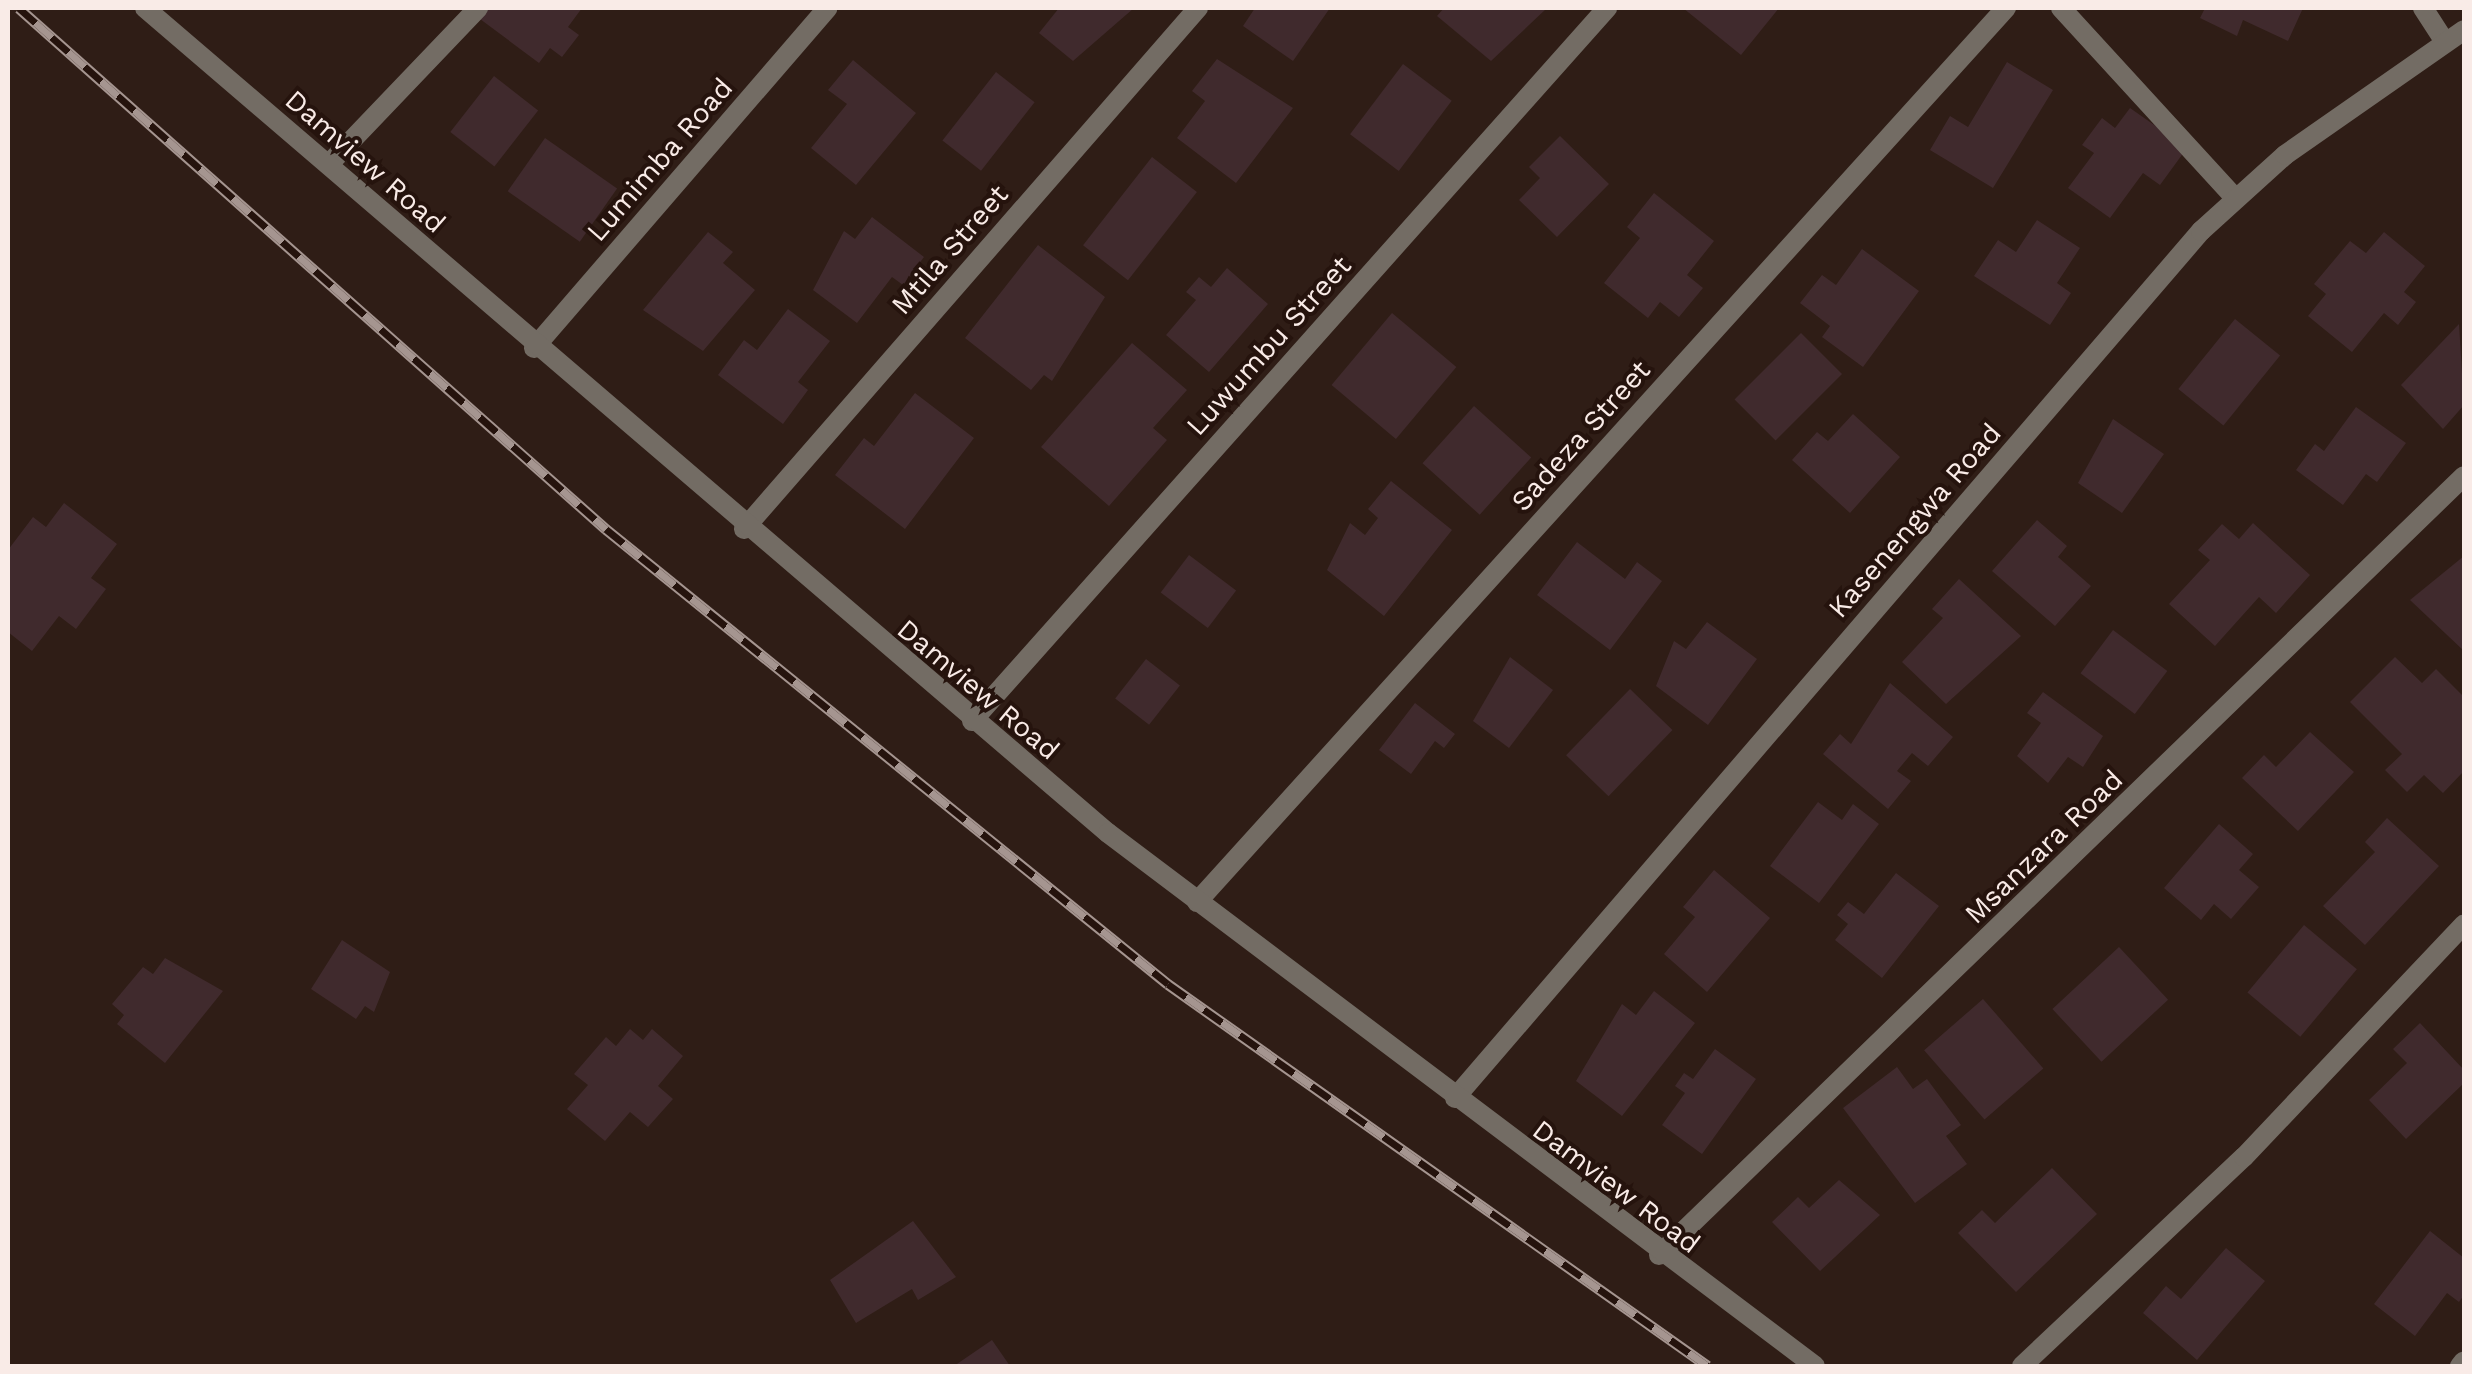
<!DOCTYPE html>
<style>
body{margin:0}
#map{position:relative;width:2472px;height:1374px;overflow:hidden;background:#2f1d16;font-family:"Work Sans",sans-serif}
div>[style]{position:absolute}
.building>*{inset:0;background:#402a2d;transform-origin:0 0}
.minor>*{height:20px;margin:-10px;padding:0 10px;transform-origin:10px;border-radius:10px;background:#736c64}
.tertiary>*{height:20px;margin:-10px;padding:0 10px;transform-origin:10px;border-radius:10px;background:#736c64}
.rail>*{height:11px;margin-top:-5.5px;transform-origin:0;background:repeating-linear-gradient(90deg,#25130d 0 22px,#a59590 0 44px);box-sizing:border-box;border-block:2px solid #a59590}
span{translate:-50% -50%;white-space:nowrap;text-align:center;line-height:1.15;-webkit-text-stroke:8px #25130d;paint-order:stroke}
.street-label{font-size:28px;color:#f9ebe7}
.frame{position:absolute;inset:0;border:10px solid #f9ebe7;pointer-events:none}
</style>
<div id="map">
<div class="building">
<div style="clip-path:polygon(488px 8px,582px 8px,568px 27px,579px 35px,562px 57px,550px 48px,539px 63px,480px 19px)"></div>
<div style="clip-path:polygon(1059px 8px,1134px 8px,1073px 61px,1039px 33px)"></div>
<div style="clip-path:polygon(1255px 8px,1330px 8px,1293px 61px,1243px 26px)"></div>
<div style="clip-path:polygon(1444px 8px,1547px 8px,1491px 61px,1437px 16px)"></div>
<div style="clip-path:polygon(1683px 8px,1779px 8px,1741px 55px)"></div>
<div style="clip-path:polygon(2205px 8px,2303px 8px,2288px 41px,2243px 20px,2237px 36px,2200px 18px)"></div>
<div style="clip-path:polygon(1217px 59px,1293px 108px,1236px 183px,1177px 138px,1205px 101px,1192px 91px)"></div>
<div style="clip-path:polygon(853px 60px,916px 113px,856px 185px,811px 148px,847px 104px,828px 90px)"></div>
<div style="clip-path:polygon(2007px 62px,2053px 90px,1993px 188px,1930px 150px,1950px 116px,1968px 127px)"></div>
<div style="left:1403px;top:64px;width:61px;height:88px;rotate:37deg"></div>
<div style="left:996px;top:72px;width:49px;height:87px;rotate:38deg"></div>
<div style="left:494px;top:76px;width:56px;height:71px;rotate:38deg"></div>
<div style="clip-path:polygon(2130px 108px,2187px 148px,2160px 185px,2143px 173px,2110px 218px,2068px 188px,2094px 153px,2082px 145px,2102px 118px,2115px 128px)"></div>
<div style="clip-path:polygon(1560px 136px,1609px 184px,1557px 237px,1519px 200px,1540px 178px,1529px 167px)"></div>
<div style="left:545px;top:138px;width:88px;height:65px;rotate:35deg"></div>
<div style="left:1152px;top:157px;width:57px;height:112px;rotate:38deg"></div>
<div style="clip-path:polygon(1654px 193px,1714px 241px,1687px 275px,1703px 288px,1679px 317px,1660px 302px,1648px 318px,1604px 283px,1640px 238px,1627px 227px)"></div>
<div style="clip-path:polygon(872px 217px,924px 257px,903px 285px,892px 277px,857px 323px,813px 290px,844px 231px,855px 239px)"></div>
<div style="clip-path:polygon(2037px 220px,2080px 248px,2057px 283px,2071px 293px,2050px 325px,1974px 276px,1998px 240px,2016px 252px)"></div>
<div style="clip-path:polygon(708px 232px,733px 252px,723px 263px,755px 290px,703px 351px,643px 310px)"></div>
<div style="clip-path:polygon(2384px 232px,2425px 266px,2404px 292px,2416px 302px,2398px 325px,2384px 313px,2352px 352px,2308px 316px,2326px 294px,2314px 284px,2350px 241px,2366px 253px)"></div>
<div style="clip-path:polygon(1038px 245px,1105px 297px,1052px 381px,1044px 375px,1031px 390px,965px 338px)"></div>
<div style="clip-path:polygon(1862px 249px,1919px 291px,1863px 367px,1822px 337px,1830px 326px,1800px 303px,1822px 275px,1836px 285px)"></div>
<div style="clip-path:polygon(1227px 268px,1268px 304px,1209px 372px,1166px 335px,1196px 300px,1186px 292px,1199px 277px,1211px 287px)"></div>
<div style="clip-path:polygon(788px 309px,830px 341px,798px 382px,808px 390px,783px 424px,718px 375px,744px 340px,757px 350px)"></div>
<div style="left:1392px;top:313px;width:84px;height:94px;rotate:40deg"></div>
<div style="left:2235px;top:319px;width:58px;height:90px;rotate:39deg"></div>
<div style="clip-path:polygon(2459px 324px,2464px 405px,2443px 429px,2401px 385px)"></div>
<div style="left:1801px;top:333px;width:58px;height:94px;rotate:45deg"></div>
<div style="clip-path:polygon(1132px 343px,1187px 390px,1153px 428px,1167px 440px,1109px 506px,1041px 447px)"></div>
<div style="clip-path:polygon(915px 393px,974px 438px,905px 529px,835px 475px,864px 438px,874px 446px)"></div>
<div style="left:1474px;top:406px;width:77px;height:77px;rotate:42deg"></div>
<div style="clip-path:polygon(2356px 407px,2406px 443px,2377px 482px,2366px 474px,2343px 505px,2296px 470px,2315px 444px,2324px 451px)"></div>
<div style="clip-path:polygon(1853px 414px,1900px 457px,1850px 513px,1792px 460px,1817px 432px,1828px 441px)"></div>
<div style="clip-path:polygon(2113px 419px,2164px 454px,2122px 513px,2078px 483px)"></div>
<div style="clip-path:polygon(1391px 481px,1452px 530px,1384px 616px,1327px 570px,1350px 523px,1365px 535px,1378px 518px,1368px 509px)"></div>
<div style="clip-path:polygon(64px 503px,117px 544px,91px 578px,106px 589px,76px 629px,59px 616px,32px 651px,8px 632px,8px 550px,33px 517px,46px 527px)"></div>
<div style="clip-path:polygon(2037px 520px,2067px 546px,2058px 557px,2091px 586px,2055px 626px,1992px 571px)"></div>
<div style="clip-path:polygon(2253px 523px,2310px 575px,2276px 613px,2259px 597px,2215px 646px,2169px 604px,2210px 560px,2198px 550px,2222px 524px,2239px 539px)"></div>
<div style="clip-path:polygon(1577px 542px,1625px 579px,1637px 562px,1662px 581px,1610px 650px,1537px 595px)"></div>
<div style="left:1189px;top:555px;width:59px;height:47px;rotate:37deg"></div>
<div style="clip-path:polygon(2464px 556px,2464px 651px,2410px 600px)"></div>
<div style="clip-path:polygon(1959px 579px,2021px 636px,1946px 704px,1902px 662px,1943px 618px,1932px 609px)"></div>
<div style="clip-path:polygon(1707px 622px,1757px 659px,1708px 725px,1656px 686px,1674px 641px,1686px 649px)"></div>
<div style="left:2113px;top:630px;width:68px;height:54px;rotate:37deg"></div>
<div style="clip-path:polygon(1510px 657px,1553px 690px,1509px 748px,1473px 721px)"></div>
<div style="clip-path:polygon(2395px 657px,2422px 683px,2436px 669px,2464px 697px,2464px 771px,2443px 793px,2424px 775px,2407px 792px,2385px 770px,2402px 754px,2350px 702px)"></div>
<div style="left:1146px;top:659px;width:43px;height:50px;rotate:38deg"></div>
<div style="clip-path:polygon(1890px 683px,1953px 737px,1928px 766px,1912px 753px,1897px 771px,1911px 781px,1888px 809px,1823px 754px,1840px 734px,1851px 744px)"></div>
<div style="left:1630px;top:689px;width:59px;height:92px;rotate:44deg"></div>
<div style="clip-path:polygon(2043px 692px,2103px 736px,2083px 767px,2068px 757px,2048px 783px,2017px 756px,2041px 723px,2027px 713px)"></div>
<div style="clip-path:polygon(1415px 703px,1455px 734px,1444px 748px,1435px 741px,1411px 774px,1379px 750px)"></div>
<div style="clip-path:polygon(2310px 732px,2354px 772px,2298px 831px,2242px 778px,2264px 755px,2276px 767px)"></div>
<div style="clip-path:polygon(1818px 802px,1842px 820px,1853px 804px,1879px 824px,1819px 903px,1770px 866px)"></div>
<div style="clip-path:polygon(2387px 818px,2439px 866px,2365px 945px,2323px 906px,2375px 852px,2365px 842px)"></div>
<div style="clip-path:polygon(2219px 824px,2253px 854px,2239px 870px,2259px 887px,2231px 919px,2214px 904px,2201px 920px,2164px 888px)"></div>
<div style="clip-path:polygon(1714px 870px,1770px 918px,1707px 992px,1664px 954px,1695px 917px,1683px 907px)"></div>
<div style="clip-path:polygon(1896px 873px,1939px 906px,1882px 978px,1835px 940px,1848px 924px,1837px 915px,1848px 902px,1864px 914px)"></div>
<div style="left:2304px;top:925px;width:69px;height:88px;rotate:40deg"></div>
<div style="clip-path:polygon(342px 940px,390px 972px,374px 1012px,365px 1006px,356px 1019px,311px 989px)"></div>
<div style="left:2119px;top:947px;width:72px;height:91px;rotate:47deg"></div>
<div style="clip-path:polygon(165px 958px,223px 991px,165px 1063px,117px 1024px,124px 1015px,112px 1004px,143px 967px,153px 974px)"></div>
<div style="clip-path:polygon(1654px 991px,1695px 1023px,1622px 1116px,1576px 1081px,1622px 1004px,1636px 1015px)"></div>
<div style="left:1983px;top:999px;width:92px;height:78px;rotate:49deg"></div>
<div style="clip-path:polygon(2420px 1023px,2464px 1070px,2464px 1083px,2406px 1139px,2369px 1100px,2407px 1063px,2393px 1049px)"></div>
<div style="clip-path:polygon(630px 1029px,643px 1040px,652px 1029px,683px 1056px,658px 1086px,673px 1099px,648px 1127px,630px 1112px,605px 1141px,567px 1109px,588px 1085px,574px 1074px,606px 1037px,616px 1046px)"></div>
<div style="clip-path:polygon(1715px 1049px,1756px 1079px,1702px 1154px,1662px 1125px,1685px 1093px,1675px 1086px,1684px 1073px,1693px 1079px)"></div>
<div style="clip-path:polygon(1897px 1067px,1913px 1089px,1927px 1079px,1961px 1125px,1946px 1136px,1967px 1164px,1915px 1203px,1843px 1108px)"></div>
<div style="clip-path:polygon(2052px 1168px,2097px 1214px,2016px 1292px,1958px 1233px,1982px 1210px,1995px 1223px)"></div>
<div style="clip-path:polygon(1839px 1180px,1880px 1215px,1820px 1271px,1772px 1222px,1798px 1197px,1809px 1208px)"></div>
<div style="clip-path:polygon(913px 1221px,956px 1277px,918px 1300px,912px 1289px,856px 1323px,830px 1280px)"></div>
<div style="clip-path:polygon(2430px 1231px,2464px 1258px,2464px 1295px,2459px 1302px,2447px 1293px,2415px 1336px,2374px 1304px)"></div>
<div style="clip-path:polygon(2226px 1248px,2265px 1281px,2197px 1360px,2143px 1313px,2166px 1286px,2181px 1299px)"></div>
<div style="clip-path:polygon(992px 1340px,1010px 1366px,954px 1366px)"></div>
</div>
<div class="minor">
<div style="left:2061px;top:8px;width:256px;rotate:47.5deg"></div>
<div style="left:2423px;top:8px;width:40px;rotate:57.1deg"></div>
<div style="left:329px;top:164px;width:216px;rotate:-46.3deg"></div>
<div style="left:534px;top:348px;width:449px;rotate:-49.2deg"></div>
<div style="left:744px;top:529px;width:691px;rotate:-48.93deg"></div>
<div style="left:972px;top:721px;width:955px;rotate:-48.31deg"></div>
<div style="left:1197px;top:902px;width:1206px;rotate:-47.86deg"></div>
<div style="left:1455px;top:1098px;width:1144px;rotate:-49.29deg"></div>
<div style="left:2201px;top:231px;width:113px;rotate:-42.1deg"></div>
<div style="left:2285px;top:155px;width:218px;rotate:-34.9deg"></div>
<div style="left:1659px;top:1255px;width:1120px;rotate:-44.06deg"></div>
<div style="left:2022px;top:1366px;width:305px;rotate:-43.3deg"></div>
<div style="left:2244px;top:1157px;width:320px;rotate:-46.6deg"></div>
<div style="left:2460px;top:1366px;width:6px;rotate:-51deg"></div>
</div>
<div class="tertiary">
<div style="left:145px;top:8px;width:1268px;rotate:40.59deg"></div>
<div style="left:1108px;top:833px;width:885px;rotate:37.01deg"></div>
</div>
<div class="rail">
<div style="left:19px;top:8px;width:785px;rotate:41.59deg"></div>
<div style="left:606px;top:529px;width:723px;rotate:38.99deg"></div>
<div style="left:1168px;top:984px;width:661px;rotate:35.28deg"></div>
</div>
<div class="street-label">
<span style="left:660px;top:160px;rotate:-49deg">Lumimba Road</span>
<span style="left:365px;top:162px;rotate:41deg">Damview Road</span>
<span style="left:950px;top:250px;rotate:-49deg">Mtila Street</span>
<span style="left:1269px;top:346px;rotate:-48deg">Luwumbu Street</span>
<span style="left:1581px;top:436px;rotate:-48deg">Sadeza Street</span>
<span style="left:1915px;top:521px;rotate:-49deg">Kasenengwa Road</span>
<span style="left:978px;top:690px;rotate:40deg">Damview Road</span>
<span style="left:2044px;top:847px;rotate:-44deg">Msanzara Road</span>
<span style="left:1616px;top:1187px;rotate:37deg">Damview Road</span>
</div>
<div class="frame"></div>
</div>
